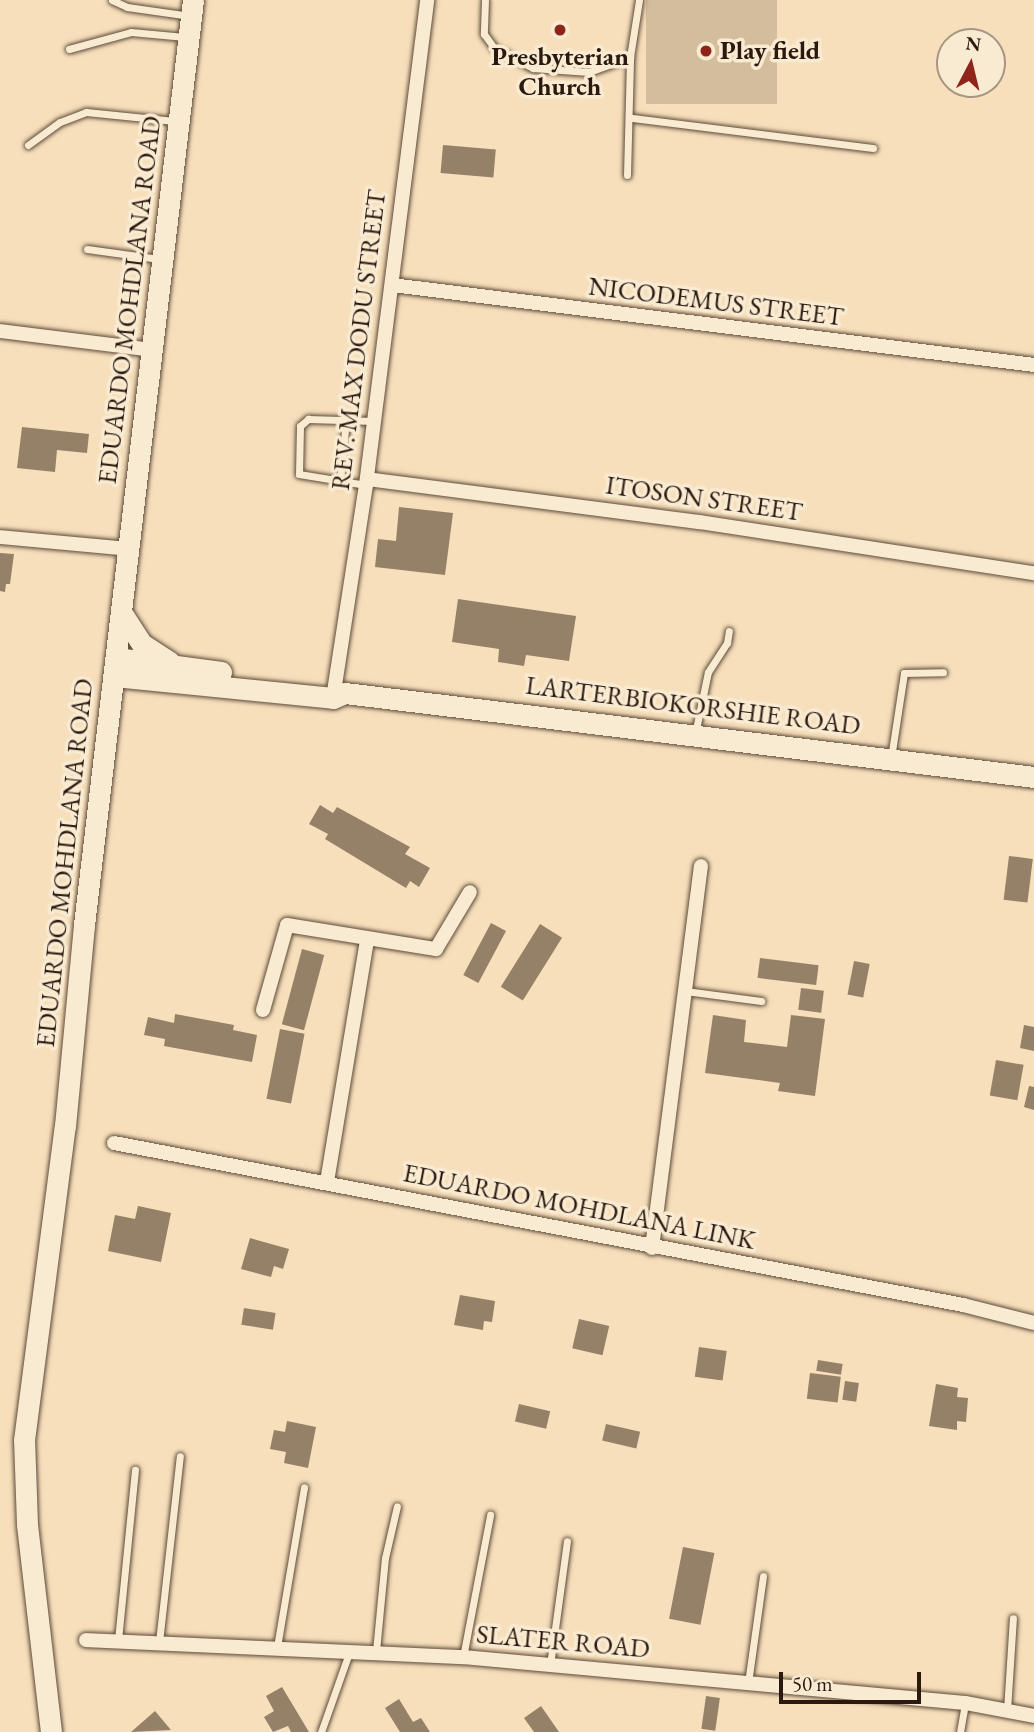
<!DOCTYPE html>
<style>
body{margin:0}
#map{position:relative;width:1034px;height:1732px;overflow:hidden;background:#f6dfba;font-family:"EB Garamond",serif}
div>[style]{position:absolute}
.green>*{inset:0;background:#d3bd9d;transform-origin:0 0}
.building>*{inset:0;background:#958068;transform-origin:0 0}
.roads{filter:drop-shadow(0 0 2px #5e4a3a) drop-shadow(0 0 2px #5e4a3a)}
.lane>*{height:7px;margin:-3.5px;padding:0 3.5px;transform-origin:3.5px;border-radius:3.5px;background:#f9ead2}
.street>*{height:14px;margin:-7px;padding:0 7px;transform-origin:7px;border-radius:7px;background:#f9ead2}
.secondary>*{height:21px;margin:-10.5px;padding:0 10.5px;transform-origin:10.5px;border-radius:10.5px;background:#f9ead2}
.dots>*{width:19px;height:19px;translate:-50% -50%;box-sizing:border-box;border:4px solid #f9ead2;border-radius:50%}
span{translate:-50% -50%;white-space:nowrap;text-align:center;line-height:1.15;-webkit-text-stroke:7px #f9ead2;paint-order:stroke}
.poi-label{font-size:26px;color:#2b190f;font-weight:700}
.left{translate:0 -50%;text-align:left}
.street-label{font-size:26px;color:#2b190f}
.north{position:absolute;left:936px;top:28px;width:70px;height:70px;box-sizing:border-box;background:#f9ead2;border:2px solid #a79684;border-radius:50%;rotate:7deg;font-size:19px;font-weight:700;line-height:28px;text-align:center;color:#2b190f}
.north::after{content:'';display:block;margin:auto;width:24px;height:32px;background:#8f2418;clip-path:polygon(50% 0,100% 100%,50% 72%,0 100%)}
.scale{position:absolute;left:779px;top:1672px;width:142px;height:32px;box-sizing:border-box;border:4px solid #2b190f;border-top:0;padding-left:9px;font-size:21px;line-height:24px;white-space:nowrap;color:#2b190f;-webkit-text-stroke:5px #f9ead2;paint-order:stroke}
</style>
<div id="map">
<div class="green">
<div style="left:646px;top:0;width:131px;height:104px"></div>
</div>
<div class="building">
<div style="left:443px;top:145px;width:53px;height:28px;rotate:5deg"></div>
<div style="clip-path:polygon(22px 427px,89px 434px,87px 453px,57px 450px,55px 472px,17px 468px)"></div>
<div style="clip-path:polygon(399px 507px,453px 513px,445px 575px,375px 567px,378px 539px,396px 541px)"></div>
<div style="clip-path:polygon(0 553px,14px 554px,10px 584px,6px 584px,5px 592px,0 591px)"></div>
<div style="clip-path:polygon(458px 599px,576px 616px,569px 661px,526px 655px,524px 666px,498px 662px,499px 649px,452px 642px)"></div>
<div style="clip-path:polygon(320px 805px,333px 813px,337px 807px,410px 847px,405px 854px,430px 868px,419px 887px,410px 881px,406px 888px,325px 839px,328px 834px,309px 824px)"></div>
<div style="left:1009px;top:856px;width:24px;height:44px;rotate:7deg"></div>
<div style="left:491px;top:923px;width:17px;height:59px;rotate:28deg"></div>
<div style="left:540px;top:924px;width:26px;height:74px;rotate:32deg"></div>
<div style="left:302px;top:949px;width:23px;height:78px;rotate:15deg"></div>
<div style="left:760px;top:958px;width:59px;height:20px;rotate:7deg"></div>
<div style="left:854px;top:961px;width:16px;height:34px;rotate:11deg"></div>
<div style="left:801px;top:988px;width:23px;height:22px;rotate:7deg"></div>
<div style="clip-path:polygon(175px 1014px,234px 1025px,233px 1030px,257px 1035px,252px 1062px,164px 1046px,165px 1039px,144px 1035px,148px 1017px,174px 1023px)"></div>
<div style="clip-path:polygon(713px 1015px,746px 1020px,744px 1042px,787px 1047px,791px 1015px,825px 1019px,815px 1096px,778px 1091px,780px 1083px,705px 1073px)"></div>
<div style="clip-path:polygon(1024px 1025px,1034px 1027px,1034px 1051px,1020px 1048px)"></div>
<div style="left:280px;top:1029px;width:25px;height:71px;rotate:11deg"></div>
<div style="left:996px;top:1060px;width:28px;height:36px;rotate:10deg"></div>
<div style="clip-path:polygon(1029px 1086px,1034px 1087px,1034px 1110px,1024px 1107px)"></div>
<div style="clip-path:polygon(138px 1206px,171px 1213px,161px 1262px,108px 1251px,115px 1215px,135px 1219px)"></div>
<div style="clip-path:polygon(250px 1238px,289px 1249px,283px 1269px,274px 1266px,271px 1277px,241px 1269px)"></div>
<div style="clip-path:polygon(460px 1295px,495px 1301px,492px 1322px,484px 1321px,483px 1330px,454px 1325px)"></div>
<div style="left:244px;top:1308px;width:32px;height:17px;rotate:9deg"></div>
<div style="left:579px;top:1319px;width:31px;height:30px;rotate:13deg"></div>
<div style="left:699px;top:1347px;width:28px;height:30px;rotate:8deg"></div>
<div style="left:818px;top:1360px;width:25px;height:11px;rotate:9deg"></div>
<div style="left:810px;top:1373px;width:31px;height:26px;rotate:7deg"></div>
<div style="left:845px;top:1381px;width:14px;height:19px;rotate:8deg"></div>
<div style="clip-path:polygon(936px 1384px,958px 1388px,957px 1397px,968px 1398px,966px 1422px,957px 1421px,957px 1430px,929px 1426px)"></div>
<div style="left:519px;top:1404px;width:32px;height:18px;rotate:13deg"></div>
<div style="clip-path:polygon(287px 1421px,316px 1427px,308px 1468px,284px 1463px,286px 1452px,270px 1449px,274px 1430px,285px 1432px)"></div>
<div style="left:606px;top:1424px;width:35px;height:17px;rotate:13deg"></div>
<div style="left:683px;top:1547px;width:32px;height:73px;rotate:11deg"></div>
<div style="clip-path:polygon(282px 1687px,309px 1732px,291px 1732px,288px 1726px,273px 1732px,264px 1717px,274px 1711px,266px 1696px)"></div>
<div style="left:706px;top:1696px;width:14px;height:33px;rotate:8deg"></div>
<div style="clip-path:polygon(399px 1699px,413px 1722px,421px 1718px,430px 1732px,400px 1732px,385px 1708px)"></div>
<div style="clip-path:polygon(541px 1706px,559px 1732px,534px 1732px,524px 1718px)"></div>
<div style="clip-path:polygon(155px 1711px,171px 1730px,131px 1732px)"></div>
</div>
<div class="roads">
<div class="lane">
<div style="left:112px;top:0;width:17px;rotate:25deg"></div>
<div style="left:127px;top:7px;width:64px;rotate:8.1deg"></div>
<div style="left:485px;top:0;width:34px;rotate:92deg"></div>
<div style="left:484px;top:34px;width:17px;rotate:54deg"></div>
<div style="left:494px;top:48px;width:44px;rotate:27.1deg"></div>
<div style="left:533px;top:68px;width:56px;rotate:4.1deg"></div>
<div style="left:589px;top:72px;width:44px;rotate:-20.1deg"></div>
<div style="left:69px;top:49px;width:64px;rotate:-15.3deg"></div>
<div style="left:131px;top:32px;width:54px;rotate:5.3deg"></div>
<div style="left:632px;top:118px;width:243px;rotate:7.1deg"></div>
<div style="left:28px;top:145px;width:39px;rotate:-36deg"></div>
<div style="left:60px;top:122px;width:28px;rotate:-21deg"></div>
<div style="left:86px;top:112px;width:89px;rotate:5.8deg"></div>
<div style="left:627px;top:175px;width:118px;rotate:-88.5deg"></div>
<div style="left:630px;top:57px;width:58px;rotate:-81deg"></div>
<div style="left:87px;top:249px;width:73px;rotate:7.9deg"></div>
<div style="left:340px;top:482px;width:62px;rotate:-84.5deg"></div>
<div style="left:366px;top:485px;width:68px;rotate:-170.7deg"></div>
<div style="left:299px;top:474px;width:48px;rotate:-88.8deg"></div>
<div style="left:300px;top:426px;width:11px;rotate:-41deg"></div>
<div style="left:308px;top:419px;width:66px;rotate:1.7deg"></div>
<div style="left:695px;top:734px;width:63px;rotate:-78.2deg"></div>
<div style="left:708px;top:672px;width:35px;rotate:-57deg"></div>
<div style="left:727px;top:643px;width:12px;rotate:-81deg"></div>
<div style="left:891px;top:758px;width:86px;rotate:-81.3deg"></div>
<div style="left:904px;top:673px;width:39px;rotate:-1deg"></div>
<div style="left:685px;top:991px;width:77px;rotate:7.5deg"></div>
<div style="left:118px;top:1640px;width:171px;rotate:-84.3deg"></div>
<div style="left:159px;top:1642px;width:187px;rotate:-83.6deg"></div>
<div style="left:277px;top:1647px;width:162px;rotate:-80.4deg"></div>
<div style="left:376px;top:1651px;width:93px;rotate:-84.5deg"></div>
<div style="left:385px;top:1558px;width:53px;rotate:-77deg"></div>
<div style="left:463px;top:1657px;width:145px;rotate:-79.2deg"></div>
<div style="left:550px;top:1665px;width:125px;rotate:-82.2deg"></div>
<div style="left:748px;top:1683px;width:108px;rotate:-82deg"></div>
<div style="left:1007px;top:1710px;width:92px;rotate:-86.3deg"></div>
<div style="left:321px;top:1732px;width:87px;rotate:-70.5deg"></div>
<div style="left:960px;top:1732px;width:29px;rotate:-80deg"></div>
</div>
<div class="street">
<div style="left:392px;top:285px;width:647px;rotate:7.1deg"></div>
<div style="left:0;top:331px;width:154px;rotate:7.1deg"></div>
<div style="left:367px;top:479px;width:335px;rotate:7.4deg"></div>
<div style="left:699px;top:522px;width:339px;rotate:8.7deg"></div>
<div style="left:0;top:537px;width:130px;rotate:5.3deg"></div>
<div style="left:333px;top:698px;width:216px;rotate:-81.2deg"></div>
<div style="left:366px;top:485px;width:489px;rotate:-82.8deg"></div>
<div style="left:263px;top:1010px;width:88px;rotate:-74.2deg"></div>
<div style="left:287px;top:925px;width:151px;rotate:9.2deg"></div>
<div style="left:436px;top:949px;width:66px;rotate:-59.2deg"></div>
<div style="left:114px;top:1143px;width:864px;rotate:10.8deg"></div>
<div style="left:963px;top:1305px;width:73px;rotate:14.2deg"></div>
<div style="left:327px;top:1182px;width:245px;rotate:-80.6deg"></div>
<div style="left:652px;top:1248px;width:385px;rotate:-82.7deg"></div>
<div style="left:86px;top:1640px;width:377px;rotate:2.6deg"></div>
<div style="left:463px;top:1657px;width:504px;rotate:5.24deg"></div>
<div style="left:965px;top:1703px;width:70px;rotate:10.7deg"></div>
</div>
<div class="secondary">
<div style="left:121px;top:612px;width:38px;rotate:57deg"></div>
<div style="left:142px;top:644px;width:33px;rotate:33deg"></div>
<div style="left:116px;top:658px;width:106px;rotate:7.6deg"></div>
<div style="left:114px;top:676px;width:220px;rotate:5.7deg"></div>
<div style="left:333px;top:698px;width:13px;rotate:-23deg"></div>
<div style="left:345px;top:693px;width:694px;rotate:6.95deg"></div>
<div style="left:51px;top:1732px;width:209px;rotate:-96.6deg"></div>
<div style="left:27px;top:1524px;width:84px;rotate:-92deg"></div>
<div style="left:24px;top:1440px;width:317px;rotate:-82.6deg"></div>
<div style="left:65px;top:1126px;width:202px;rotate:-84.6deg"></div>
<div style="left:84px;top:925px;width:931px;rotate:-83.28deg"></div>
</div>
</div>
<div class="dots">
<div style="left:560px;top:30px;background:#8f2418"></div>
<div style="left:706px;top:51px;background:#8f2418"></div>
</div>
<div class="poi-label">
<span class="left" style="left:720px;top:51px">Play field</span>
<span style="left:560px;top:72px">Presbyterian<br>Church</span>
</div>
<div class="street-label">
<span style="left:130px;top:300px;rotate:-83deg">EDUARDO MOHDLANA ROAD</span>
<span style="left:716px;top:302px;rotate:7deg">NICODEMUS STREET</span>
<span style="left:359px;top:340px;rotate:-83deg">REV. MAX DODU STREET</span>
<span style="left:704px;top:499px;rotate:8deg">ITOSON STREET</span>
<span style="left:693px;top:706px;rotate:7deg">LARTERBIOKORSHIE ROAD</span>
<span style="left:65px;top:863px;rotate:-84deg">EDUARDO MOHDLANA ROAD</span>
<span style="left:579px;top:1207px;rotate:11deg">EDUARDO MOHDLANA LINK</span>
<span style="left:563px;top:1642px;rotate:5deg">SLATER ROAD</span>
</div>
<div class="north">N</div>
<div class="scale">50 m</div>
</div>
